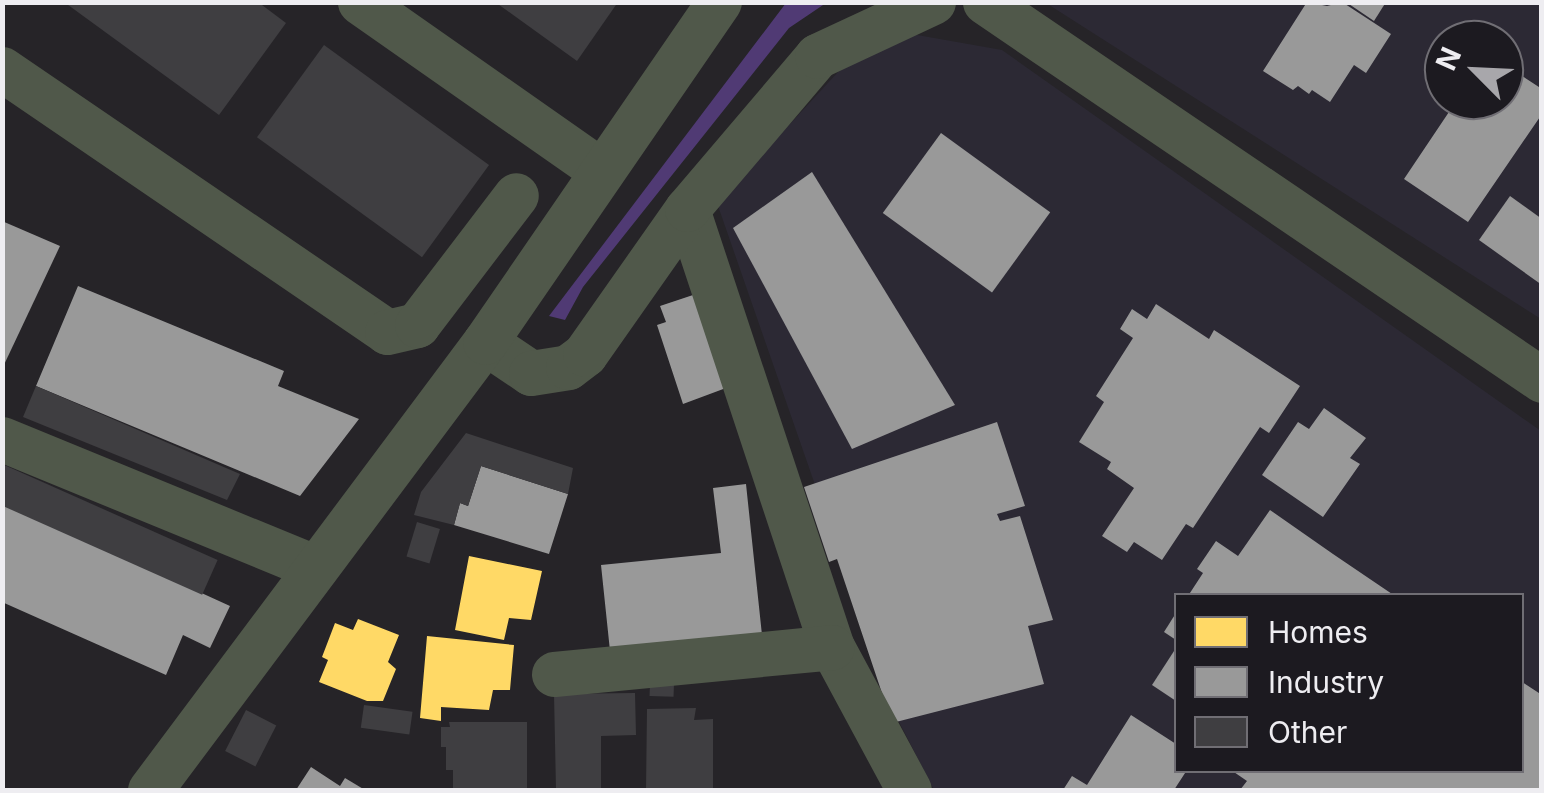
<!DOCTYPE html>
<style>
body{margin:0}
#map{position:relative;width:1544px;height:793px;overflow:hidden;background:#262428;font-family:Inter,sans-serif}
div>[style]{position:absolute}
.built>*{inset:0;background:#2c2934}
.green>*{inset:0;background:#503a74}
.homes>*{inset:0;background:#ffd966}
.industry>*{inset:0;background:#999;transform-origin:0 0}
.building>*{inset:0;background:#3f3e41;transform-origin:0 0}
.minor>*{height:45px;margin:-22.5px;padding:0 22.5px;transform-origin:22.5px;border-radius:22.5px;background:#50584a}
span{translate:-50% -50%;white-space:nowrap;text-align:center;line-height:1.15;-webkit-text-stroke:10px #1c1a20;paint-order:stroke}
.frame{position:absolute;inset:0;border:5px solid #eeedf1;pointer-events:none}
.legend{position:absolute;left:1174px;top:593px;width:350px;height:180px;box-sizing:border-box;background:#1c1a20;border:2px solid #706e74;margin:0;padding:12px 18px;list-style:none;font-size:30px;color:#eeedf1}
.legend li{display:flex;align-items:center;gap:20px;height:50px}
.legend b{width:50px;border:2px solid #706e74}
.north{position:absolute;left:1424px;top:20px;width:100px;height:100px;box-sizing:border-box;background:#1c1a20;border:2px solid #706e74;border-radius:50%;rotate:294deg;font-size:28px;font-weight:700;line-height:40px;text-align:center;color:#eeedf1}
.north::after{content:'';display:block;margin:auto;width:35px;height:45px;background:#a8a7ab;clip-path:polygon(50% 0,100% 100%,50% 72%,0 100%)}
</style>
<div id="map">
<div class="built">
<div style="clip-path:polygon(evenodd,1046px 3px,1541px 3px,1541px 319px,1046px 3px,1444px 40px,1504px 40px,1504px 100px,1444px 100px,1444px 40px)"></div>
<div style="clip-path:polygon(evenodd,889px 30px,1002px 50px,1541px 431px,1541px 790px,934px 790px,894px 712px,717px 203px,852px 57px,889px 30px,1176px 596px,1522px 596px,1522px 770px,1176px 770px,1176px 596px)"></div>
</div>
<div class="green">
<div style="clip-path:polygon(786px 3px,826px 3px,789px 28px,583px 287px,565px 320px,549px 316px)"></div>
</div>
<div class="homes">
<div style="clip-path:polygon(469px 556px,542px 571px,531px 620px,509px 618px,504px 640px,455px 630px)"></div>
<div style="clip-path:polygon(358px 619px,399px 635px,388px 662px,396px 669px,383px 701px,367px 701px,319px 682px,328px 660px,322px 657px,335px 623px,353px 630px)"></div>
<div style="clip-path:polygon(427px 636px,514px 645px,510px 690px,493px 690px,489px 710px,441px 707px,441px 721px,420px 718px)"></div>
</div>
<div class="industry">
<div style="clip-path:polygon(1307px 2px,1327px 6px,1342px 2px,1391px 34px,1366px 73px,1354px 65px,1330px 102px,1312px 90px,1309px 94px,1298px 86px,1293px 90px,1263px 71px)"></div>
<div style="clip-path:polygon(1346px 2px,1386px 2px,1374px 21px)"></div>
<div style="clip-path:polygon(1504px 64px,1542px 89px,1542px 114px,1468px 222px,1404px 179px,1457px 100px,1504px 100px)"></div>
<div style="left:941px;top:133px;width:135px;height:99px;rotate:36deg"></div>
<div style="clip-path:polygon(812px 172px,955px 405px,852px 449px,733px 228px)"></div>
<div style="clip-path:polygon(1510px 196px,1542px 219px,1542px 285px,1479px 240px)"></div>
<div style="clip-path:polygon(2px 221px,60px 246px,2px 369px)"></div>
<div style="clip-path:polygon(78px 286px,284px 371px,278px 386px,359px 419px,300px 496px,36px 386px)"></div>
<div style="clip-path:polygon(702px 292px,734px 385px,683px 404px,657px 325px,666px 322px,660px 306px)"></div>
<div style="clip-path:polygon(1156px 304px,1209px 339px,1214px 330px,1300px 386px,1269px 433px,1260px 427px,1193px 528px,1186px 524px,1162px 560px,1134px 542px,1127px 552px,1102px 536px,1134px 488px,1107px 469px,1111px 462px,1079px 442px,1104px 402px,1096px 396px,1133px 338px,1120px 329px,1132px 309px,1147px 319px)"></div>
<div style="clip-path:polygon(1324px 408px,1366px 438px,1350px 458px,1360px 464px,1323px 517px,1262px 475px,1298px 422px,1309px 429px)"></div>
<div style="clip-path:polygon(997px 422px,1025px 506px,997px 514px,1000px 521px,1020px 516px,1053px 620px,1028px 626px,1044px 684px,892px 723px,837px 559px,829px 562px,804px 487px)"></div>
<div style="clip-path:polygon(481px 466px,568px 494px,549px 554px,454px 525px,460px 503px,468px 506px)"></div>
<div style="clip-path:polygon(746px 484px,762px 635px,610px 651px,601px 565px,721px 553px,713px 488px)"></div>
<div style="clip-path:polygon(2px 502px,230px 606px,210px 648px,183px 635px,166px 675px,2px 602px)"></div>
<div style="clip-path:polygon(1270px 510px,1333px 554px,1395px 596px,1188px 596px,1203px 573px,1197px 569px,1216px 541px,1238px 556px)"></div>
<div style="clip-path:polygon(1176px 613px,1176px 640px,1164px 632px)"></div>
<div style="clip-path:polygon(1176px 648px,1176px 701px,1152px 685px)"></div>
<div style="clip-path:polygon(1522px 682px,1542px 695px,1542px 790px,1240px 790px,1247px 781px,1231px 770px,1522px 770px)"></div>
<div style="clip-path:polygon(1131px 715px,1176px 744px,1176px 770px,1187px 770px,1174px 790px,1063px 790px,1072px 776px,1087px 785px)"></div>
<div style="clip-path:polygon(311px 767px,340px 786px,345px 778px,365px 790px,296px 790px)"></div>
</div>
<div class="building">
<div style="clip-path:polygon(64px 2px,258px 2px,286px 23px,219px 115px)"></div>
<div style="clip-path:polygon(495px 2px,618px 2px,577px 61px)"></div>
<div style="left:324px;top:45px;width:204px;height:114px;rotate:36deg"></div>
<div style="clip-path:polygon(36px 386px,240px 474px,227px 500px,23px 417px)"></div>
<div style="clip-path:polygon(466px 433px,573px 468px,568px 494px,481px 466px,468px 506px,460px 503px,454px 525px,414px 515px,421px 492px)"></div>
<div style="left:2px;top:464px;width:236px;height:38px;rotate:24deg"></div>
<div style="left:417px;top:522px;width:24px;height:36px;rotate:17deg"></div>
<div style="left:650px;top:683px;width:24px;height:13px;rotate:2deg"></div>
<div style="clip-path:polygon(635px 693px,636px 735px,601px 736px,601px 790px,556px 790px,554px 694px)"></div>
<div style="left:364px;top:705px;width:49px;height:23px;rotate:8deg"></div>
<div style="clip-path:polygon(696px 708px,694px 720px,713px 719px,713px 790px,646px 790px,647px 709px)"></div>
<div style="left:246px;top:710px;width:34px;height:46px;rotate:27deg"></div>
<div style="clip-path:polygon(449px 722px,527px 722px,527px 790px,453px 790px,453px 770px,446px 770px,446px 747px,441px 747px,441px 727px,450px 727px)"></div>
</div>
<div class="minor">
<div style="left:360px;top:2px;width:294px;rotate:35deg"></div>
<div style="left:985px;top:2px;width:673px;rotate:34.16deg"></div>
<div style="left:2px;top:69px;width:466px;rotate:34.3deg"></div>
<div style="left:387px;top:332px;width:31px;rotate:-13deg"></div>
<div style="left:417px;top:325px;width:163px;rotate:-52.7deg"></div>
<div style="left:687px;top:209px;width:461px;rotate:71.7deg"></div>
<div style="left:832px;top:647px;width:162px;rotate:61.7deg"></div>
<div style="left:485px;top:342px;width:55px;rotate:34deg"></div>
<div style="left:531px;top:373px;width:37px;rotate:-9deg"></div>
<div style="left:568px;top:367px;width:21px;rotate:-37deg"></div>
<div style="left:585px;top:354px;width:177px;rotate:-54.9deg"></div>
<div style="left:687px;top:209px;width:201px;rotate:-49.6deg"></div>
<div style="left:817px;top:56px;width:128px;rotate:-25deg"></div>
<div style="left:2px;top:439px;width:339px;rotate:22.3deg"></div>
<div style="left:554px;top:674px;width:279px;rotate:-5.5deg"></div>
<div style="left:150px;top:790px;width:559px;rotate:-53.21deg"></div>
<div style="left:485px;top:342px;width:413px;rotate:-55.5deg"></div>
</div>
<div class="frame"></div>
<ul class="legend">
<li><b style="height:28px;background:#ffd966"></b>Homes</li>
<li><b style="height:28px;background:#999"></b>Industry</li>
<li><b style="height:28px;background:#3f3e41"></b>Other</li>
</ul>
<div class="north">N</div>
</div>
